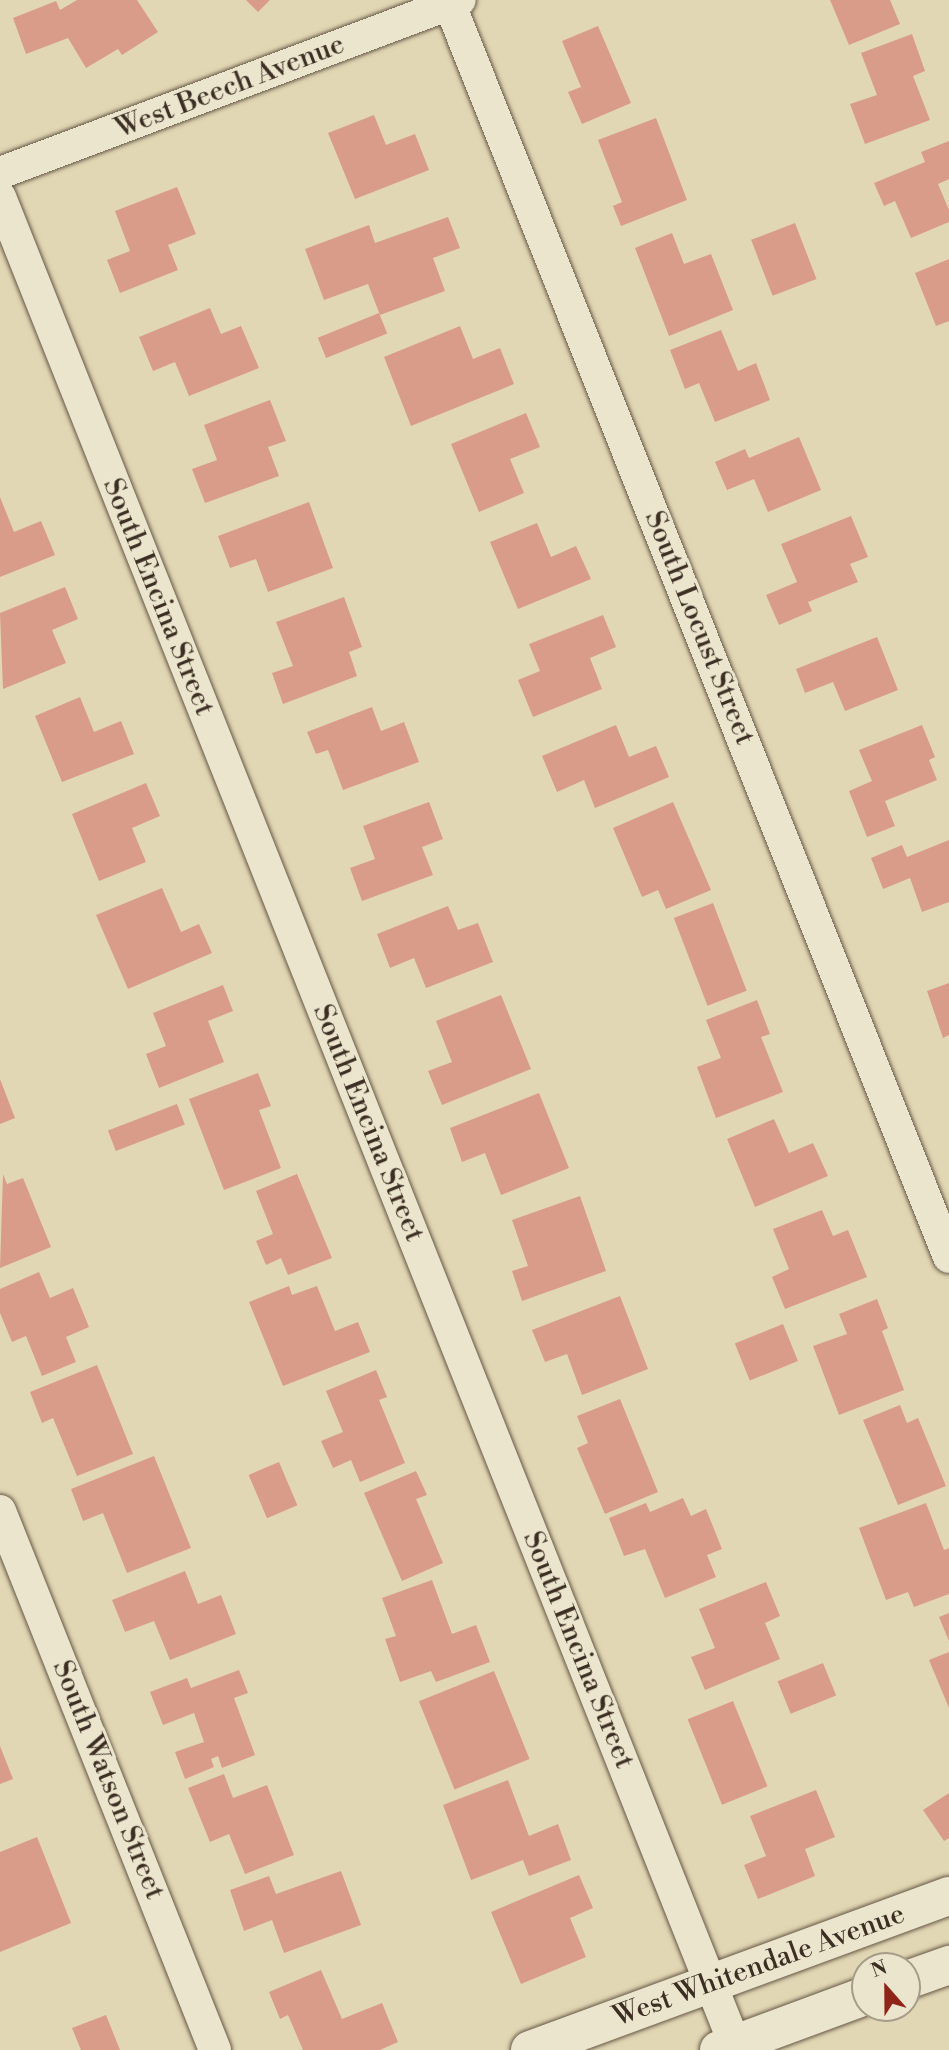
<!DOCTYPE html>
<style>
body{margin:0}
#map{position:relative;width:949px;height:2050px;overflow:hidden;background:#e2d7b4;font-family:"Libre Bodoni",serif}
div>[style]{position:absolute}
.building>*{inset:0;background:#d99c89;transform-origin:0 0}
.roads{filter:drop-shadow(0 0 2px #665846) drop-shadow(0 0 2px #665846)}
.minor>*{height:32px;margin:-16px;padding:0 16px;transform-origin:16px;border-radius:16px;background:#ece5ce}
.tertiary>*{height:38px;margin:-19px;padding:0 19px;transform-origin:19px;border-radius:19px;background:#ece5ce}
span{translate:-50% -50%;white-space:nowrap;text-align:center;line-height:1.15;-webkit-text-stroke:6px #ece5ce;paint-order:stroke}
.street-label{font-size:28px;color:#3c2e22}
.north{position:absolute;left:851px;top:1952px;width:70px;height:70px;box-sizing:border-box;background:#ece5ce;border:2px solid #a69c89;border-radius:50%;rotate:339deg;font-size:19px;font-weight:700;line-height:28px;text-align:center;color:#3c2e22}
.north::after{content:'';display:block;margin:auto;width:24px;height:32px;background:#8f2418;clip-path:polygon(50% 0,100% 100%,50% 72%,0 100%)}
</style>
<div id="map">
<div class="building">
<div style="clip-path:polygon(77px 0,137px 0,158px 32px,122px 55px,118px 49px,86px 68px,68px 38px,26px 54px,13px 18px,56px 1px,60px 10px)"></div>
<div style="clip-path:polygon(246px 0,270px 0,258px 12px)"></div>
<div style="clip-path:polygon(830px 0,890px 0,900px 24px,849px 45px)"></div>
<div style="clip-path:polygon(598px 26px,631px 103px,582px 124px,568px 92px,581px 87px,562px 41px)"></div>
<div style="clip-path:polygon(912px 34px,925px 71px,913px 76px,930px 120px,865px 144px,850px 104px,877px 95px,861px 53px)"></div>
<div style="clip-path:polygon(374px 115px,386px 145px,415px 134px,429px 170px,355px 199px,328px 133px)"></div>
<div style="clip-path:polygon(656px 118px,687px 200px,621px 226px,613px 206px,622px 202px,598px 140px)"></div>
<div style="clip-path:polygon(949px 141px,949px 179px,938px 184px,949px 210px,949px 222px,911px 238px,895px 201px,884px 206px,874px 183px,925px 162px,921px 152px)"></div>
<div style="clip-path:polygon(177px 187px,196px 234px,168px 245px,178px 270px,120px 293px,107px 260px,130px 251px,115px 211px)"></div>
<div style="clip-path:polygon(448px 217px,460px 248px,433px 258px,445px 291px,380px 315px,368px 284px,324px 300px,305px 249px,369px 225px,375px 243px)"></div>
<div style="left:795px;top:223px;width:60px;height:47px;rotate:69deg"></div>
<div style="clip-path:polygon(672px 233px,684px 264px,711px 254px,733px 310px,669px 336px,635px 248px)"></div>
<div style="clip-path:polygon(949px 259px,949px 321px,936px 326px,915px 273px)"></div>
<div style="clip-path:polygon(210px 308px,221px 334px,241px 326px,259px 368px,189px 396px,175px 362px,153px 371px,139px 337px)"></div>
<div style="left:379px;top:313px;width:22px;height:66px;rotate:68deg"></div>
<div style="clip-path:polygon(460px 326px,473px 359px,500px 348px,514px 384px,411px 426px,384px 357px)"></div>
<div style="clip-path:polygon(721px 330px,738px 371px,756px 363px,770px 400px,715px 422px,699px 383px,685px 389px,670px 350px)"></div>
<div style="clip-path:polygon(270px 400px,286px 441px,268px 447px,279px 476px,205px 503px,192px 469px,217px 460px,204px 425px)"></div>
<div style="clip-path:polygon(526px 413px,540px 447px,510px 459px,524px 493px,479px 512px,451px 444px)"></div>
<div style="clip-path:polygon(799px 437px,821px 490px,768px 512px,754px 479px,727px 490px,715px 462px,745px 449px,749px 458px)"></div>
<div style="clip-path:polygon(0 497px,14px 532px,41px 521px,55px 555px,0 577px)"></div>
<div style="clip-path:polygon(309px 502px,333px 568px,268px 592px,256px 559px,230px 568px,218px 536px)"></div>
<div style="clip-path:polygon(851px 516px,868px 557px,850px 564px,858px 582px,808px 602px,812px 611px,779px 625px,766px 595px,797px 582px,781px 544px)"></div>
<div style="clip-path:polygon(537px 523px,551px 557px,576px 546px,591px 579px,518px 609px,490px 542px)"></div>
<div style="clip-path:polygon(65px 587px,78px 619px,52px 630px,66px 663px,3px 689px,0 613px)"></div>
<div style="clip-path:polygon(344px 597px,362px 647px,349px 652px,357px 676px,283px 704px,272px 673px,293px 666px,276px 622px)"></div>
<div style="clip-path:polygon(603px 615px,616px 647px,590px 658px,602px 689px,533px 717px,518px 680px,540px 671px,529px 644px)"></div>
<div style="clip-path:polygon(877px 637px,898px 690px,845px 711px,833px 682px,805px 693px,796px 669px)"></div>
<div style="clip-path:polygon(80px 697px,94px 732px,121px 721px,134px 754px,62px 782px,35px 716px)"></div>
<div style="clip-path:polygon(372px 707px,381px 731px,404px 722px,419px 762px,343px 790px,328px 750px,316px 754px,307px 732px)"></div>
<div style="clip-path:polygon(616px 725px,629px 757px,656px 746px,669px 777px,595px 808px,584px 780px,557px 792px,542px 756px)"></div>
<div style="clip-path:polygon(922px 725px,935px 757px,929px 760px,937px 780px,885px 801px,895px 826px,867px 837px,849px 791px,872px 781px,859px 750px)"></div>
<div style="clip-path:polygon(146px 783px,160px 816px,132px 828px,146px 862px,99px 881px,72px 814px)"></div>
<div style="clip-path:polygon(429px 802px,443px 839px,422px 847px,433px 875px,362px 901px,350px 868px,375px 859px,363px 826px)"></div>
<div style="clip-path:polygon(673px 802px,711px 890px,666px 909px,658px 890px,642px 897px,613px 828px)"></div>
<div style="clip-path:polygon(949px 840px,949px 902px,922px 912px,910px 878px,883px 889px,871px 858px,902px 845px,907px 857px)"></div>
<div style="clip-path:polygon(162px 888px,181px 932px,199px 924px,212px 953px,128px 989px,96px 915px)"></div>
<div style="left:713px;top:903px;width:94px;height:42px;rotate:69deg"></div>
<div style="clip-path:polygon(448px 906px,458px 930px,478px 923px,493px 962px,426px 988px,414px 958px,390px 968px,377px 934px)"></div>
<div style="clip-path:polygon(949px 983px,949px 1035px,943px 1038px,927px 991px)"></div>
<div style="clip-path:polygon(223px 985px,233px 1011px,208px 1021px,224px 1062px,159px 1088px,146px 1054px,166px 1046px,153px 1013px)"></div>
<div style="clip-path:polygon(501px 995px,531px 1069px,442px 1105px,428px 1071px,452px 1062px,436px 1021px)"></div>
<div style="clip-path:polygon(757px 1000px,770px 1034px,761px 1037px,783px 1092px,716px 1118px,697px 1067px,721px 1058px,706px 1020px)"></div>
<div style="clip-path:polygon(258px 1073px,271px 1106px,259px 1110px,281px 1168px,224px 1190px,189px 1099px)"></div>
<div style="clip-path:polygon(0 1079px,15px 1118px,0 1124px)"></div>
<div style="clip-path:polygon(539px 1093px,569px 1168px,501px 1195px,485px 1153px,462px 1162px,450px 1128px)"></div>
<div style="left:177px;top:1104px;width:22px;height:74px;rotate:69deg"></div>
<div style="clip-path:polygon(774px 1119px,789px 1153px,813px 1143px,828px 1176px,755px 1207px,727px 1139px)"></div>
<div style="clip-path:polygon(3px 1174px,7px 1184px,23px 1178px,51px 1247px,0 1268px)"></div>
<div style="clip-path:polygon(297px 1174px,332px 1258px,288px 1275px,281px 1258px,266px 1265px,256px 1241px,273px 1234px,256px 1191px)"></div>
<div style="clip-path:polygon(580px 1196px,606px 1271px,522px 1301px,512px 1271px,528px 1266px,512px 1220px)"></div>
<div style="clip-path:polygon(822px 1210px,833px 1236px,848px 1230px,867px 1277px,785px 1309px,772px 1277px,789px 1269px,773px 1229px)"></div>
<div style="clip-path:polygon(39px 1272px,50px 1298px,73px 1288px,89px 1327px,66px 1337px,76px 1362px,42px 1376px,26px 1336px,12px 1342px,0 1313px,0 1289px)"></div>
<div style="clip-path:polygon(289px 1286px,292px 1295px,317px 1286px,335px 1331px,358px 1322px,370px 1352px,283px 1386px,249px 1302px)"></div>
<div style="clip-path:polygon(620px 1296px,648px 1369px,582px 1395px,567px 1354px,545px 1362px,532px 1330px)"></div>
<div style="clip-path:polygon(877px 1299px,888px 1328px,882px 1331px,904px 1390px,839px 1415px,813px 1346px,847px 1334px,839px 1314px)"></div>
<div style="left:783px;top:1324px;width:40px;height:52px;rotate:68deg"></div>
<div style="clip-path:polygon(97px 1365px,133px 1454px,77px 1476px,53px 1418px,42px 1423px,30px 1392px)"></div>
<div style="clip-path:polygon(376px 1370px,387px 1397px,379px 1400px,405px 1463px,360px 1482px,351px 1460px,333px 1468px,321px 1441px,343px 1432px,326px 1391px)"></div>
<div style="clip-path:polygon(620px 1399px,658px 1492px,605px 1514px,577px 1448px,588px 1443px,577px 1416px)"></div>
<div style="clip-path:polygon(900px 1405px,907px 1423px,918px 1418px,946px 1486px,898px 1505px,863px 1420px)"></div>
<div style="clip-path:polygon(154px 1456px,191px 1548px,127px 1573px,103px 1513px,83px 1521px,71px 1489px)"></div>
<div style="left:279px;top:1462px;width:47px;height:33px;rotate:67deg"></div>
<div style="clip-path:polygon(416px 1471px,427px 1495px,416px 1499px,443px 1563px,402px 1581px,364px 1493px)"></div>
<div style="clip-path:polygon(683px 1498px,691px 1516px,706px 1509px,722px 1549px,707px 1555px,716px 1577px,665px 1598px,645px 1549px,624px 1556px,609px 1518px,646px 1503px,650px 1512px)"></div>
<div style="clip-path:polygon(926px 1503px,944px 1550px,949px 1548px,949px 1594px,914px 1607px,908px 1592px,886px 1600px,859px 1528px)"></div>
<div style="clip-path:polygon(185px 1571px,198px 1604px,221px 1595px,236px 1634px,170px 1660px,154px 1621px,125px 1632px,112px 1600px)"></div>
<div style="clip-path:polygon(432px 1580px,452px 1634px,476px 1625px,490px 1662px,436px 1682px,431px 1671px,400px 1682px,385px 1639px,396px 1636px,382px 1598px)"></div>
<div style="clip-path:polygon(766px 1582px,780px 1616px,765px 1623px,780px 1659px,705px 1690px,691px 1657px,715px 1648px,699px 1609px)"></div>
<div style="clip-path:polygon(949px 1613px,949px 1641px,939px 1617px)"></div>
<div style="clip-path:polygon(949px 1652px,949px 1708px,929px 1660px)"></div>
<div style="left:823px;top:1663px;width:35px;height:49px;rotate:68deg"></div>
<div style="clip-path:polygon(239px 1670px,248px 1693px,234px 1698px,255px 1755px,222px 1768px,218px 1756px,211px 1759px,214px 1767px,185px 1779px,175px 1752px,204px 1742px,194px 1713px,163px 1725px,150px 1692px,187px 1678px,191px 1688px)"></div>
<div style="left:494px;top:1671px;width:95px;height:81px;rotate:68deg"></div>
<div style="left:733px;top:1701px;width:92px;height:49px;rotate:68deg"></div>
<div style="clip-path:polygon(0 1746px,13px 1779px,0 1784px)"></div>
<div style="clip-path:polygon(224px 1774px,233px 1798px,267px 1785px,294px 1855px,245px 1874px,229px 1834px,210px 1842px,188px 1788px)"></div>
<div style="clip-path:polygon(508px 1780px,529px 1836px,558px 1824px,571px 1860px,529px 1876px,523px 1860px,471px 1880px,443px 1805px)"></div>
<div style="clip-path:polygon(816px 1790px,835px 1837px,805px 1849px,815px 1876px,758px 1899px,744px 1865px,766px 1856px,750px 1816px)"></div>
<div style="clip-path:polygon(949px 1793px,949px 1838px,944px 1841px,923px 1810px)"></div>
<div style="clip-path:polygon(37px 1837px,71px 1923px,0 1952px,0 1852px)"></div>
<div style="clip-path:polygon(341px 1871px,361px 1925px,284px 1953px,272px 1920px,244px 1931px,230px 1890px,269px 1876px,276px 1894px)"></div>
<div style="clip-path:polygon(579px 1875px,593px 1908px,570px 1918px,586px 1957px,521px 1984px,491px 1912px)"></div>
<div style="clip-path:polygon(321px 1970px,342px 2019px,382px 2003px,398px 2042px,380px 2050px,303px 2050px,288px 2015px,280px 2019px,269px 1992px)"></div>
<div style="clip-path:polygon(106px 2015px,120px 2050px,81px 2050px,72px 2028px)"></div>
</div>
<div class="roads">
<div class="minor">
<div style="left:448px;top:0;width:1353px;rotate:68.27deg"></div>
<div style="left:0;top:173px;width:491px;rotate:-20.6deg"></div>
<div style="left:0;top:197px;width:1994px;rotate:68.31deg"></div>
<div style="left:0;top:1511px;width:580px;rotate:68.25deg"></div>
</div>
<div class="tertiary">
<div style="left:907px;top:1980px;width:45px;rotate:-19.7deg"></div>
<div style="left:530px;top:2050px;width:446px;rotate:-20.2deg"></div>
<div style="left:719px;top:2050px;width:156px;rotate:-20.3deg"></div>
</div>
</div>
<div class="street-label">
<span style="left:230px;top:87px;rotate:-21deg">West Beech Avenue</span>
<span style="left:158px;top:597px;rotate:68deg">South Encina Street</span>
<span style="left:699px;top:628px;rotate:68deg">South Locust Street</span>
<span style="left:368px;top:1123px;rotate:68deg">South Encina Street</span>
<span style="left:578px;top:1650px;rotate:68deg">South Encina Street</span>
<span style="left:108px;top:1780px;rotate:68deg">South Watson Street</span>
<span style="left:759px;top:1966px;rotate:-20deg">West Whitendale Avenue</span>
</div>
<div class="north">N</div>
</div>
